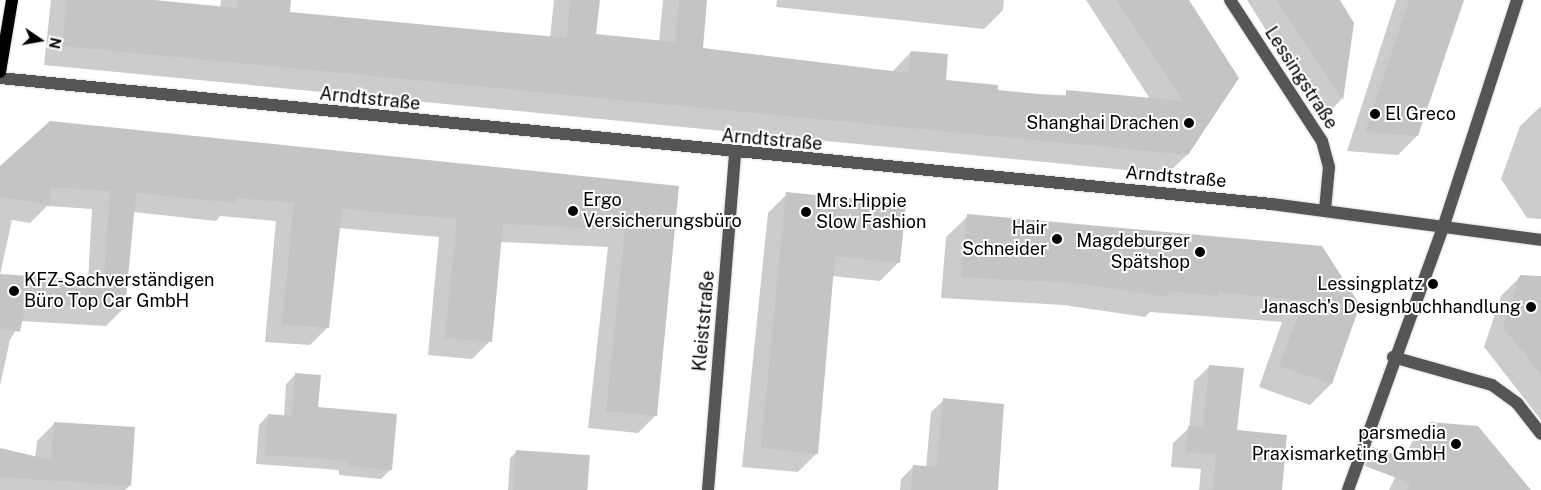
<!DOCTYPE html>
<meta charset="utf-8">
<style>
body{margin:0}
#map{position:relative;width:1541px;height:490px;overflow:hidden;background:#fff;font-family:"Public Sans",sans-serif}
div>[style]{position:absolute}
.shadow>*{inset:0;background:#0003}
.building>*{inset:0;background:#c4c4c4;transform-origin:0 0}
.roads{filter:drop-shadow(0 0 1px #dbdbdb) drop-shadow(0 0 1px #dbdbdb)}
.minor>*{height:12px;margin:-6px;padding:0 6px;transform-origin:6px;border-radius:6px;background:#555}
.major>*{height:12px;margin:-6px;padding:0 6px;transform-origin:6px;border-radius:6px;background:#000}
.dots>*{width:14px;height:14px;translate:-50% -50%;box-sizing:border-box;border:2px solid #fff;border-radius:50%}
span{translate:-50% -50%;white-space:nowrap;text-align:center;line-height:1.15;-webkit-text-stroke:4px #fff;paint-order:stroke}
.street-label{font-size:18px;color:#000}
.poi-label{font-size:18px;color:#000}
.left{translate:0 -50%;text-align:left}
.right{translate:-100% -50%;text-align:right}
.north{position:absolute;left:15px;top:15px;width:50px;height:50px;-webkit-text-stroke:4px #fff;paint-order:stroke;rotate:102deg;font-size:14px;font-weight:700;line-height:20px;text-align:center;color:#000}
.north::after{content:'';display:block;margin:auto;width:18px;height:22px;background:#000;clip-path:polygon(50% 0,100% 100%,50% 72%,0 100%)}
</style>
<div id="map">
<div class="shadow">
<div style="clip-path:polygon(51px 0,141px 0,220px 8px,221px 0,290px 0,288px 13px,550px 38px,554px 0,598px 0,595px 35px,659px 42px,663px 0,706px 0,701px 49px,892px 72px,911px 52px,945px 81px,996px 92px,1150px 99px,1086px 0,1187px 0,1187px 155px,1167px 174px,44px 65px)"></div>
<div style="clip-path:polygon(777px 0,1004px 0,1003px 10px,984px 29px,776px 7px)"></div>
<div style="clip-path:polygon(1247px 0,1339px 0,1352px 24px,1341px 100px,1322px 119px)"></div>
<div style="clip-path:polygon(1396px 0,1463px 0,1417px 136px,1398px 155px,1347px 151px)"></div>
<div style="clip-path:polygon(1541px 106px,1541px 219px,1527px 218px,1501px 179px,1520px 126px)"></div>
<div style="clip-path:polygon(evenodd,0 168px,677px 187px,656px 415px,638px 433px,588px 428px,608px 247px,500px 242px,490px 341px,472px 359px,428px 355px,439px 237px,339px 228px,328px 327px,310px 345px,265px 342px,276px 221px,220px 216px,216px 221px,133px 212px,124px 308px,106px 326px,21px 321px,10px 340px,0 386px,0 168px,47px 206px,92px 209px,88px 281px,0 275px,12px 220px,30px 223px,47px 206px)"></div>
<div style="clip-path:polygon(787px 194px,899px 262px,880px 281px,832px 276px,817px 453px,798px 472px,742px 467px,768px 213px)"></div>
<div style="clip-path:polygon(968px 216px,1358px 305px,1331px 384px,1310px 405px,1259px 387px,1282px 322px,1150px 312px,1145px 317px,1063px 305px,941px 298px,946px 237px)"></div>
<div style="clip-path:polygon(1521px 276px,1541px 277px,1541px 420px,1484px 347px,1501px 296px)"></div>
<div style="clip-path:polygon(1210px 366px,1236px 432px,1269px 490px,1199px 490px,1201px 469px,1171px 467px,1173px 443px,1189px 428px,1194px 381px)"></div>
<div style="clip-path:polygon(296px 374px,317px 408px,391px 469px,381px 479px,339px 475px,339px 470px,256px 464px,259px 425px,268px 415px,284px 417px,286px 384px)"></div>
<div style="clip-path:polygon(944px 400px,971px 490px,900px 490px,901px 479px,914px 466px,926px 467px,931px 412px)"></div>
<div style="clip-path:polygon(55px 423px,130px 485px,125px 490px,0 490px,0 450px,35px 458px,37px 441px)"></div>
<div style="clip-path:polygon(1431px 423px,1527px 490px,1389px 490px,1412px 442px)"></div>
<div style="clip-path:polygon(517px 451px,587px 490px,508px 490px,510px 458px)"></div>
</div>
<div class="building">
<div style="clip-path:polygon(67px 0,154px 0,237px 8px,238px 0,291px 0,290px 12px,567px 38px,570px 0,600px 0,596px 34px,675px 42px,679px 0,707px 0,703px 48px,908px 73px,911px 51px,948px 54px,946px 80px,998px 85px,998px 90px,1066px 97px,1066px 90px,1183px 101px,1117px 0,1189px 0,1239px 78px,1188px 155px,62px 46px)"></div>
<div style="clip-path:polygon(1276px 0,1340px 0,1354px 23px,1343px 100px)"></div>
<div style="clip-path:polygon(1409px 0,1464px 0,1418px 136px,1365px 132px)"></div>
<div style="clip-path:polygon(50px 121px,679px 186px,657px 416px,606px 411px,625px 230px,503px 224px,492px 342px,445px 338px,457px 219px,342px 209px,329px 328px,282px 324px,294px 203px,236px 198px,235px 203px,136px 193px,125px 309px,26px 302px,20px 332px,0 328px,0 274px,104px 281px,110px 191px,51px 187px,49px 205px,0 197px,0 166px)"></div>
<div style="clip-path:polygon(786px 192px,906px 204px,900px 263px,835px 256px,818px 454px,761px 448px)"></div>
<div style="clip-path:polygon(967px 214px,1322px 246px,1360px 305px,1332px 384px,1279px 366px,1303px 301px,1218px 292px,1218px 296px,1168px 291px,1167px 297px,1085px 284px,961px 277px)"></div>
<div style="clip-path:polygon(1520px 275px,1541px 276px,1541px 374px,1503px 327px)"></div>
<div style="clip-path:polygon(1209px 365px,1244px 368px,1237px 430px,1287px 435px,1282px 490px,1213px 490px,1216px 454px,1186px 452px,1188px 426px,1203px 428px)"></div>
<div style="clip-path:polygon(295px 373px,321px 375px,318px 407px,397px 414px,392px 470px,348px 466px,348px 461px,265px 455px,268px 414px,292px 416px)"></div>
<div style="clip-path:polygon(943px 398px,1004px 404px,998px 490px,911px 490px,913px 465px,937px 467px)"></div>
<div style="clip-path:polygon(54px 422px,135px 427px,131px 486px,0 477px,0 448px,51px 460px)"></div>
<div style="clip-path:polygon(1430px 422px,1478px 426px,1531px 490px,1407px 490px,1410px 483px,1365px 466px,1372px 447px,1417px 462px)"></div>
<div style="left:516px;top:450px;width:74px;height:40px;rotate:4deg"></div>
</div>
<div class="roads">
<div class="minor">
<div style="left:1230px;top:0;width:168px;rotate:56.9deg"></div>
<div style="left:1322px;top:141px;width:27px;rotate:75deg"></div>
<div style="left:1329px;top:167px;width:43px;rotate:95.3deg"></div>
<div style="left:0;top:78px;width:1278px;rotate:5.66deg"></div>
<div style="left:1272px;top:204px;width:271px;rotate:7.6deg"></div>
<div style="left:1393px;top:357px;width:103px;rotate:15.8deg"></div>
<div style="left:1492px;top:385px;width:31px;rotate:36deg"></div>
<div style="left:1517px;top:403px;width:39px;rotate:52deg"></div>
<div style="left:708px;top:490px;width:337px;rotate:-85.4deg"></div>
<div style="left:1348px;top:490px;width:279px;rotate:-70.1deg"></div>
<div style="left:1443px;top:228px;width:240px;rotate:-72deg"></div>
</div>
<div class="major">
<div style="left:0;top:72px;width:73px;rotate:-80.5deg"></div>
</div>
</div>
<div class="dots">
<div style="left:1375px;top:114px;background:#000"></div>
<div style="left:1189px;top:123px;background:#000"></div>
<div style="left:573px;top:211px;background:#000"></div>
<div style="left:806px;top:212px;background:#000"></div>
<div style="left:1057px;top:239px;background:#000"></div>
<div style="left:1200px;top:252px;background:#000"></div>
<div style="left:1433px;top:284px;background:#000"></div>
<div style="left:14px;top:291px;background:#000"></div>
<div style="left:1531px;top:307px;background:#000"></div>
<div style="left:1456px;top:444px;background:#000"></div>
</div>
<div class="street-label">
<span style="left:1301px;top:78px;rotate:57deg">Lessingstraße</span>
<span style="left:370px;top:99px;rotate:6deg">Arndtstraße</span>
<span style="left:772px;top:140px;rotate:5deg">Arndtstraße</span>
<span style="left:1176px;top:177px;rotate:5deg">Arndtstraße</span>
<span style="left:704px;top:321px;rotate:-85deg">Kleiststraße</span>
</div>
<div class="poi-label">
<span class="left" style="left:1385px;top:114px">El Greco</span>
<span class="right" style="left:1179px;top:123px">Shanghai Drachen</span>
<span class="left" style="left:583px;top:211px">Ergo<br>Versicherungsbüro</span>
<span class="left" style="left:816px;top:212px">Mrs.Hippie<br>Slow Fashion</span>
<span class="right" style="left:1047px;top:239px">Hair<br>Schneider</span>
<span class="right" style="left:1190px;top:252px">Magdeburger<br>Spätshop</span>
<span class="left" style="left:24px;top:291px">KFZ-Sachverständigen<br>Büro Top Car GmbH</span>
<span class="right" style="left:1423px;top:284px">Lessingplatz</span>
<span class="right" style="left:1521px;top:307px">Janasch's Designbuchhandlung</span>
<span class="right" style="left:1446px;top:444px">parsmedia<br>Praxismarketing GmbH</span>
</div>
<div class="north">N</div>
</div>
